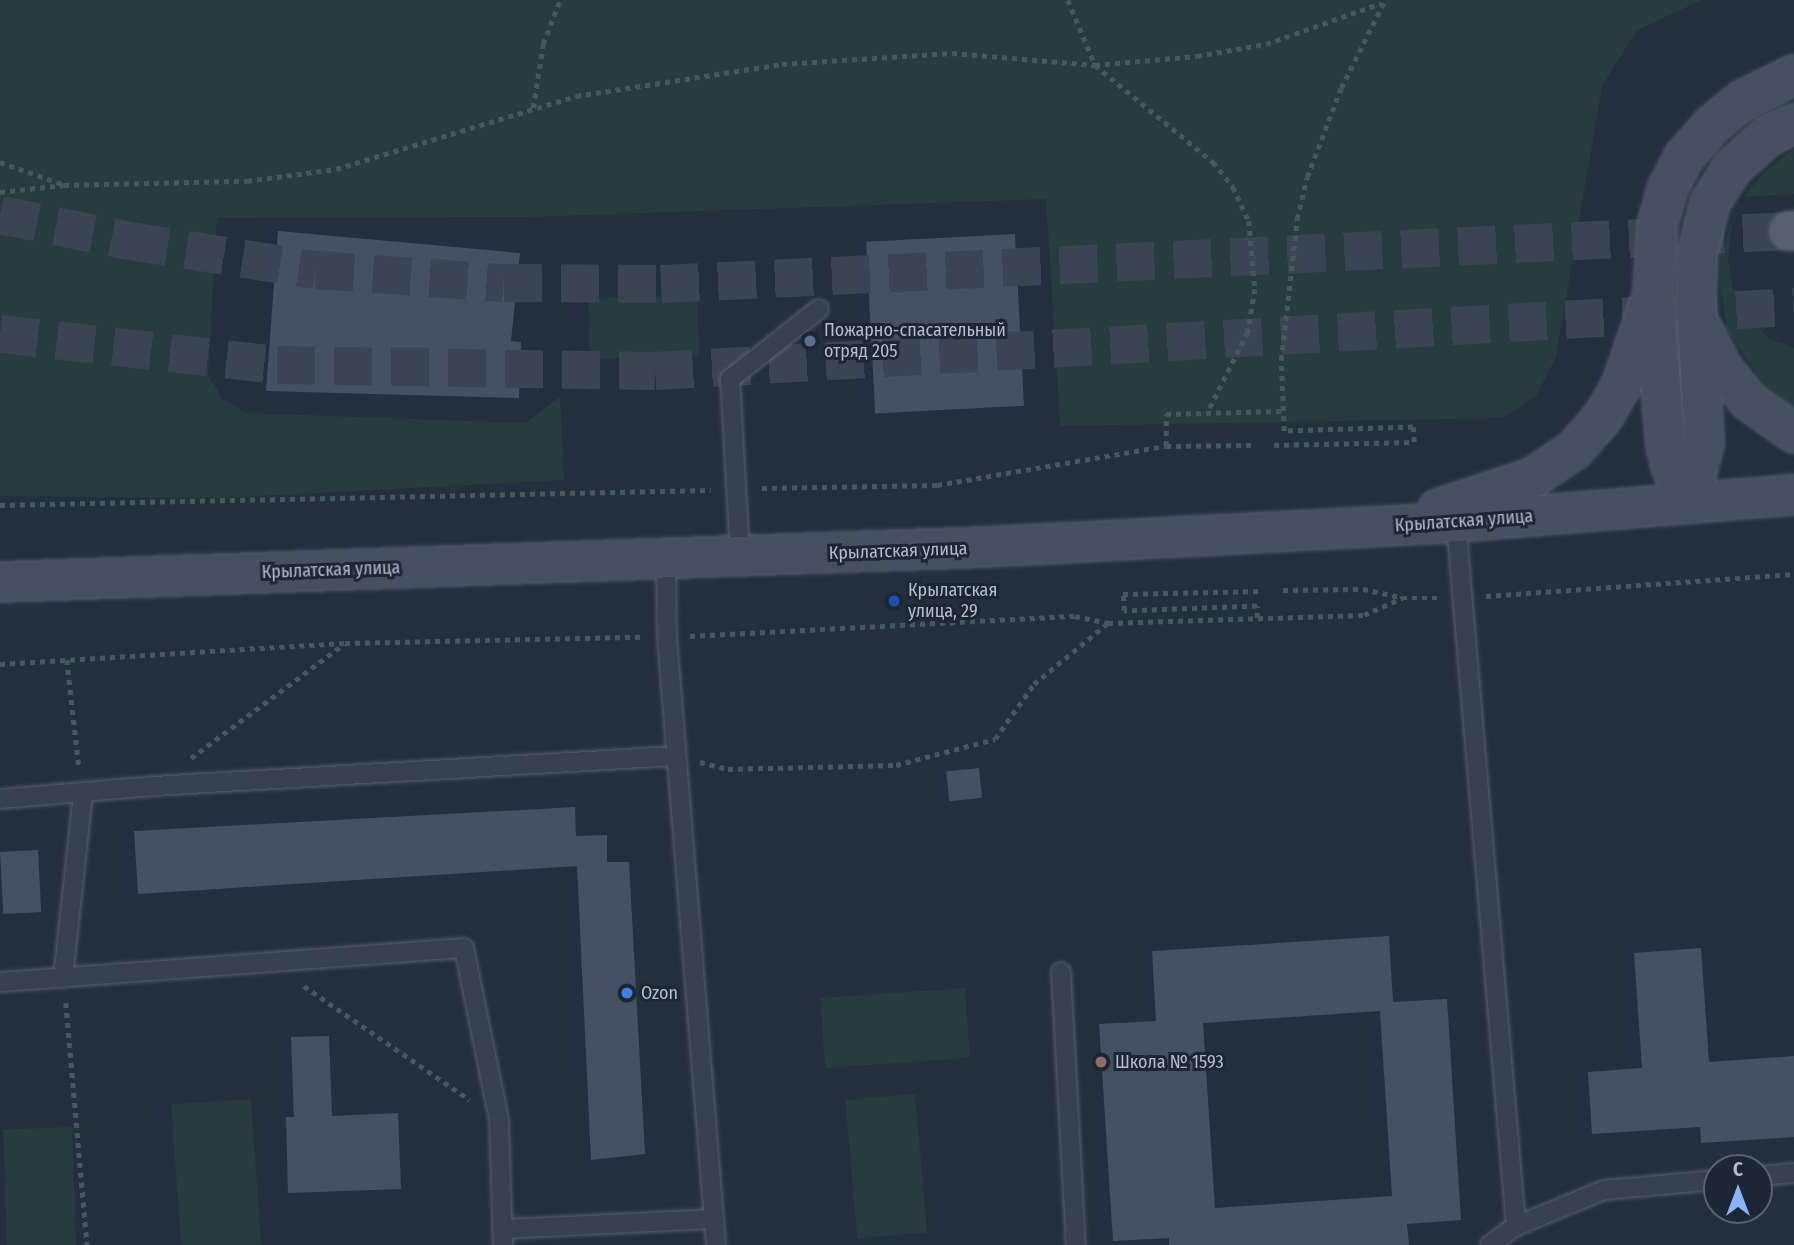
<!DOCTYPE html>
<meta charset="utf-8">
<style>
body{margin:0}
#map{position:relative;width:1794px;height:1245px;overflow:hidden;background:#242f3e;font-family:"Fira Sans Condensed",sans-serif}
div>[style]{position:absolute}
.green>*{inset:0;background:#263c3f;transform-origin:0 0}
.building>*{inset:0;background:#455162;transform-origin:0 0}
.primary-tunnel>*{height:38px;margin-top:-19px;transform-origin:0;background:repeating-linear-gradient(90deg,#3a4453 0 38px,transparent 0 57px)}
.path>*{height:4.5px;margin-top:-2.25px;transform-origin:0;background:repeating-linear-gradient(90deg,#44595c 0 5px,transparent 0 10px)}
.roads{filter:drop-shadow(0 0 2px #565f6c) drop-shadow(0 0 2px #565f6c)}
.lane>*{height:18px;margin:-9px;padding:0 9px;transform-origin:9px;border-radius:9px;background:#38414e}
.secondary>*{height:38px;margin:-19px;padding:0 19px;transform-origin:19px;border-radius:19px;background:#465061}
.primary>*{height:38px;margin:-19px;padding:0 19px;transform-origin:19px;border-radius:19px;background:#56606e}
.dots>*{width:19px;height:19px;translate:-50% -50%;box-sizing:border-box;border:4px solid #1d2633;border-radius:50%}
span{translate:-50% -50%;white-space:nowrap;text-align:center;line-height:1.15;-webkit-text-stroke:6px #1d2633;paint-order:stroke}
.poi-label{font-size:18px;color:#b4bcc9}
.left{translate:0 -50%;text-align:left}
.street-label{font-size:18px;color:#b4bcc9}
.north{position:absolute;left:1703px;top:1154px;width:70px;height:70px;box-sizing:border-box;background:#1d2633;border:2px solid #59626f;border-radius:50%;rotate:0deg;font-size:19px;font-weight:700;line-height:28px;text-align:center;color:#b4bcc9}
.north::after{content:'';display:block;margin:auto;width:24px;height:32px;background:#8ab4f8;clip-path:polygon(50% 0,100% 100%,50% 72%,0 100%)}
</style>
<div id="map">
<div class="green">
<div style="clip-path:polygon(0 0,1702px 0,1637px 30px,1602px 86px,1556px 357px,1536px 396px,1503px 418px,1060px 426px,1046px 199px,529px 217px,217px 218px,208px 376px,223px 399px,246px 413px,525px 423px,560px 397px,564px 480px,221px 498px,0 496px)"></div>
<div style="clip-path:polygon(1794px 149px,1794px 194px,1743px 197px,1766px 170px)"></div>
<div style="clip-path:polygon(1732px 220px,1728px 259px,1733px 288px,1751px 320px,1768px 338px,1794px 348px,1794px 407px,1764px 384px,1727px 330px,1720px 290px,1721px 254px)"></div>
<div style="left:697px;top:295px;width:60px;height:109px;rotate:88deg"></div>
<div style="left:965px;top:988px;width:70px;height:145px;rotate:86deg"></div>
<div style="left:915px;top:1094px;width:139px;height:70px;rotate:85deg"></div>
<div style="left:251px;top:1099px;width:146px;height:80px;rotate:86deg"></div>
<div style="left:72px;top:1127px;width:118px;height:69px;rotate:88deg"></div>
</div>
<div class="building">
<div style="clip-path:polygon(278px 231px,520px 253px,511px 341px,521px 342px,519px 398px,266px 391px)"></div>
<div style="left:1015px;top:234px;width:172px;height:149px;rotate:87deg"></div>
<div style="left:979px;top:768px;width:30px;height:33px;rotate:84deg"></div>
<div style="clip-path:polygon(575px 807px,576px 836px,607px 835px,607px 862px,629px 862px,645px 1154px,591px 1160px,577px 866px,138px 894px,134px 831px)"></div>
<div style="left:38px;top:850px;width:62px;height:38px;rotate:87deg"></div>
<div style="clip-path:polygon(evenodd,1389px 936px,1393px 1002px,1447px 999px,1461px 1220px,1407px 1224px,1409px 1245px,1169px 1245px,1169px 1238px,1113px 1241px,1099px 1024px,1156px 1021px,1152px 951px,1389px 936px,1380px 1011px,1392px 1196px,1215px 1208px,1203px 1023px,1380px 1011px)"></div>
<div style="clip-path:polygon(1701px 948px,1709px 1062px,1794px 1056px,1794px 1137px,1701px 1143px,1700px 1127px,1592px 1134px,1588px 1072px,1642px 1068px,1634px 953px)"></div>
<div style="clip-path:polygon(329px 1036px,332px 1116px,398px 1113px,401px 1189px,288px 1193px,286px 1117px,294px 1117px,291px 1037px)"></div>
</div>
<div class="primary-tunnel">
<div style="left:0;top:215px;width:133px;rotate:11.3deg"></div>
<div style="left:130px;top:241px;width:188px;rotate:8.9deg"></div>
<div style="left:316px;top:270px;width:188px;rotate:4deg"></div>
<div style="left:504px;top:283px;width:157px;rotate:0.4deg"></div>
<div style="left:661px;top:284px;width:1129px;rotate:-2.69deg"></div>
<div style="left:0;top:334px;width:279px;rotate:6.4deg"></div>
<div style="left:277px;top:365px;width:378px;rotate:0.9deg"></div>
<div style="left:655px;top:371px;width:1141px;rotate:-3.22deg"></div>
</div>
<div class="path">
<div style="left:1068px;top:0;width:70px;rotate:67.4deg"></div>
<div style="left:1095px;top:65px;width:153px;rotate:39.4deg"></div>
<div style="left:1213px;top:162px;width:32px;rotate:51deg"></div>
<div style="left:1233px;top:187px;width:38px;rotate:65deg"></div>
<div style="left:1249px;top:221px;width:68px;rotate:85deg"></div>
<div style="left:1255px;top:289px;width:44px;rotate:99.2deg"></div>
<div style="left:1248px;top:332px;width:89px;rotate:116.6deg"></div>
<div style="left:533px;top:108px;width:65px;rotate:-81.1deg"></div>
<div style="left:543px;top:44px;width:47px;rotate:-68.9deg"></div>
<div style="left:0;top:162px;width:66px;rotate:19.5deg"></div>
<div style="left:0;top:192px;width:64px;rotate:-6.2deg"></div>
<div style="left:64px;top:185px;width:183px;rotate:-1.3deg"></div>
<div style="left:247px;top:181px;width:90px;rotate:-7.7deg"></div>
<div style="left:336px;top:169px;width:251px;rotate:-16.9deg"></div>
<div style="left:576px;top:96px;width:208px;rotate:-8.8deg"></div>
<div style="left:782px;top:64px;width:170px;rotate:-3.7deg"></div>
<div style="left:952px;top:53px;width:144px;rotate:4.8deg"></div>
<div style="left:1095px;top:65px;width:102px;rotate:-5deg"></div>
<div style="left:1197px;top:56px;width:70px;rotate:-9.9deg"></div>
<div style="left:1266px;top:44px;width:122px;rotate:-19.6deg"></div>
<div style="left:1274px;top:445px;width:140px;rotate:-1.2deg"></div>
<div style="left:1414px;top:442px;width:15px;rotate:-94deg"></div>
<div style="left:1413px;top:427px;width:129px;rotate:178.2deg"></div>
<div style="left:1284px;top:431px;width:71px;rotate:-92.4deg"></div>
<div style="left:1281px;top:360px;width:142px;rotate:-83.5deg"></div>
<div style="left:1297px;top:219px;width:43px;rotate:-76.6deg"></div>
<div style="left:1307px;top:177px;width:95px;rotate:-69.1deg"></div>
<div style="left:1341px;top:88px;width:98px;rotate:-63.4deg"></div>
<div style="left:1166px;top:446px;width:32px;rotate:-90deg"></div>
<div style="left:1166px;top:414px;width:116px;rotate:-1.5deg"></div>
<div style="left:762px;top:488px;width:175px;rotate:-1deg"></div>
<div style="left:937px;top:485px;width:232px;rotate:-9.7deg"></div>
<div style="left:1166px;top:446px;width:89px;rotate:-0.6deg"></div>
<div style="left:0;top:505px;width:711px;rotate:-1.21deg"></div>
<div style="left:1283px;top:590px;width:80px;rotate:-0.7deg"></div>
<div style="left:1363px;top:589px;width:39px;rotate:12deg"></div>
<div style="left:1486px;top:596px;width:309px;rotate:-4.1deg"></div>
<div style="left:1257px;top:618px;width:12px;rotate:-90deg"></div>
<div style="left:1257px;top:606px;width:133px;rotate:177.8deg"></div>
<div style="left:1124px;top:611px;width:17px;rotate:-93deg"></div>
<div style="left:1123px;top:594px;width:140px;rotate:-1.2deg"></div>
<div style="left:690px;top:636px;width:386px;rotate:-3deg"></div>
<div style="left:1075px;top:616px;width:34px;rotate:12deg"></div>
<div style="left:1108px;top:623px;width:256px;rotate:-1.8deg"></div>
<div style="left:1364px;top:615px;width:42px;rotate:-24.1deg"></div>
<div style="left:1402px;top:598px;width:37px"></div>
<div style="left:67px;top:660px;width:108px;rotate:83.6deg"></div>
<div style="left:0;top:664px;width:346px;rotate:-3.5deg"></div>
<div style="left:345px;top:643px;width:297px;rotate:-1.2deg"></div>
<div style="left:191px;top:758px;width:191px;rotate:-36.7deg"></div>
<div style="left:700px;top:762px;width:29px;rotate:14deg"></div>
<div style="left:728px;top:769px;width:168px;rotate:-1.4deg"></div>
<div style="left:896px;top:765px;width:102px;rotate:-14.7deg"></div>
<div style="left:995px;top:739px;width:67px;rotate:-54.7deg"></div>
<div style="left:1034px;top:684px;width:96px;rotate:-39.5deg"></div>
<div style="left:304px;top:986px;width:201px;rotate:34.5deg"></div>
<div style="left:66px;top:1003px;width:243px;rotate:85deg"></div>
</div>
<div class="roads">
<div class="lane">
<div style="left:1456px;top:522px;width:707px;rotate:85.13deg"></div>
<div style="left:1516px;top:1226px;width:32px;rotate:144deg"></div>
<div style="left:740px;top:556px;width:177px;rotate:-93.2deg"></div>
<div style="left:730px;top:379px;width:113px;rotate:-38.2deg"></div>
<div style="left:666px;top:559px;width:78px;rotate:89.3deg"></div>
<div style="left:667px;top:637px;width:610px;rotate:85.39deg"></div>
<div style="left:0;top:799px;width:155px;rotate:-4.8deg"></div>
<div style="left:154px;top:786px;width:523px;rotate:-3.29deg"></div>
<div style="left:1061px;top:972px;width:273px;rotate:86.9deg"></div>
<div style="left:63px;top:978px;width:184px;rotate:-83.8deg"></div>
<div style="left:0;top:982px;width:465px;rotate:-4.2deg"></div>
<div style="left:464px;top:948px;width:176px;rotate:78.5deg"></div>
<div style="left:499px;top:1120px;width:125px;rotate:88.2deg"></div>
<div style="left:1759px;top:1176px;width:35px;rotate:-5deg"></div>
<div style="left:1516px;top:1226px;width:95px;rotate:-22.2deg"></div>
<div style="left:1604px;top:1190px;width:113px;rotate:-5.1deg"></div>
<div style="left:502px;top:1229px;width:209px;rotate:-2.7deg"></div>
</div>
<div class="secondary">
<div style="left:1703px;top:330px;width:42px;rotate:63.4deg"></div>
<div style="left:1722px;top:368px;width:43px;rotate:50.7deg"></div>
<div style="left:1749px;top:401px;width:55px;rotate:35.4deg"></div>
<div style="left:1689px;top:502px;width:37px;rotate:-117deg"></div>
<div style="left:1672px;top:469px;width:25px;rotate:-104deg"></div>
<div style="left:1666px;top:445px;width:156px;rotate:-94.8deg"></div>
<div style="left:1653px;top:290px;width:68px;rotate:-85.8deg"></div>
<div style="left:1658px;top:222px;width:35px;rotate:-74deg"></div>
<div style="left:1668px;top:188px;width:35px;rotate:-63deg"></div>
<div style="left:1684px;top:157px;width:43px;rotate:-48.8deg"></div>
<div style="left:1712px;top:125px;width:40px;rotate:-39deg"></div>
<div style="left:1743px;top:100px;width:57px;rotate:-26.1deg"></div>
<div style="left:1689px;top:502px;width:61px;rotate:-75.7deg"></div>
<div style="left:1704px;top:443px;width:150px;rotate:-93.1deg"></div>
<div style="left:1696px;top:293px;width:41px;rotate:-87.2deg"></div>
<div style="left:1698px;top:252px;width:50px;rotate:-76.2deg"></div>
<div style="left:1710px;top:203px;width:41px;rotate:-57.8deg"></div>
<div style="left:1732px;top:168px;width:48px;rotate:-41.6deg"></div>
<div style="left:1768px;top:136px;width:29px;rotate:-25deg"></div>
<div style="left:1438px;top:509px;width:99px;rotate:-18.3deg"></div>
<div style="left:1532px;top:478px;width:50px;rotate:-33.7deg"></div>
<div style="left:1574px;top:450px;width:44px;rotate:-48.7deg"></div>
<div style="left:1603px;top:417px;width:38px;rotate:-60deg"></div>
<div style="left:1622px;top:384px;width:83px;rotate:-71.1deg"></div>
<div style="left:0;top:582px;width:987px;rotate:-2.03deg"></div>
<div style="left:986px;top:547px;width:471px;rotate:-3deg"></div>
<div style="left:1456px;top:522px;width:339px;rotate:-4.6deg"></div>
</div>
<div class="primary">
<div style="left:1789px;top:231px;width:5px"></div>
</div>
</div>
<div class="dots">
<div style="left:810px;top:341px;background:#5c6f8a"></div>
<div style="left:894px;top:601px;background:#1a4fb4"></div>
<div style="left:627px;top:993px;background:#3f7fe0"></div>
<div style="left:1101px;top:1062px;background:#8d6e63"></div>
</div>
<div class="poi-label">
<span class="left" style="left:824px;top:341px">Пожарно-спасательный<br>отряд 205</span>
<span class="left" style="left:908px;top:601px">Крылатская<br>улица, 29</span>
<span class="left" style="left:641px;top:993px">Ozon</span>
<span class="left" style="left:1115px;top:1062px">Школа № 1593</span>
</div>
<div class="street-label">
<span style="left:1464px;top:521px;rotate:-4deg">Крылатская улица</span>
<span style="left:898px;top:551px;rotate:-2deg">Крылатская улица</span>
<span style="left:331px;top:570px;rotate:-2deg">Крылатская улица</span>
</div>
<div class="north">С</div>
</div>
